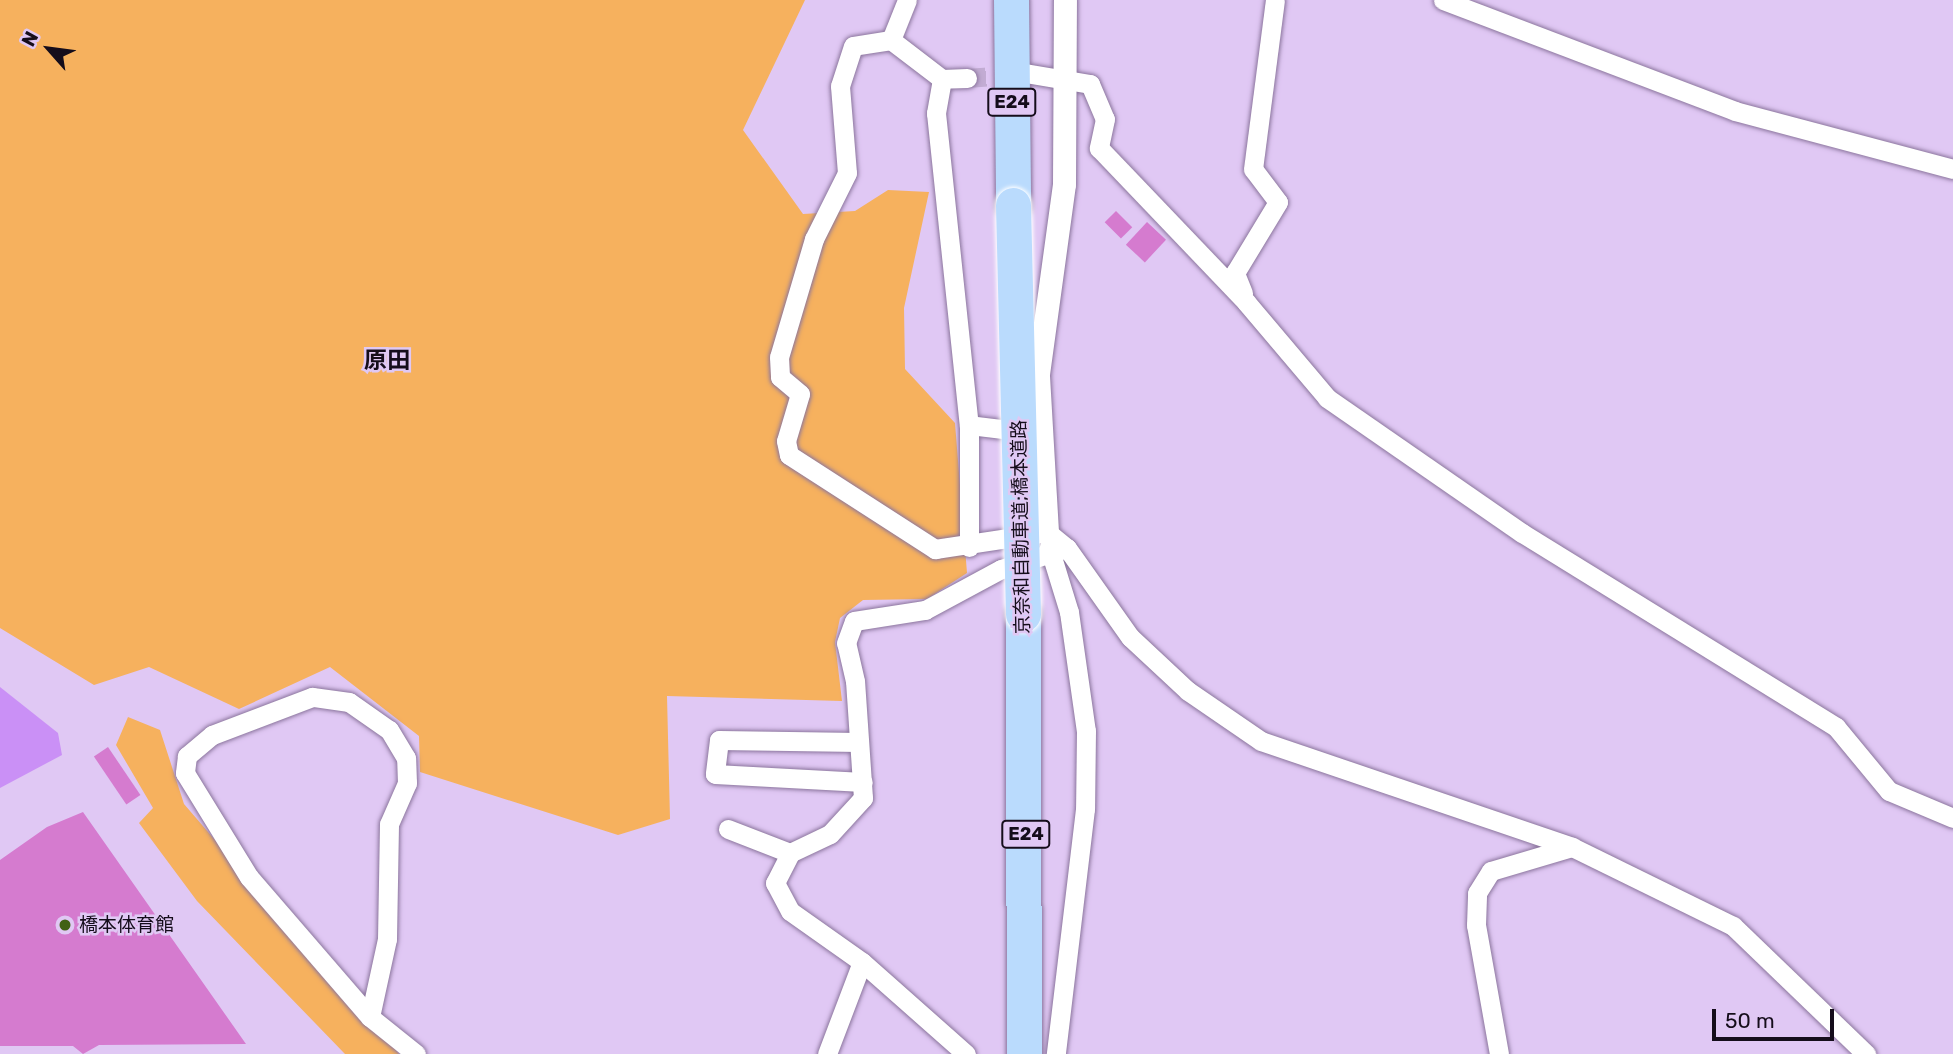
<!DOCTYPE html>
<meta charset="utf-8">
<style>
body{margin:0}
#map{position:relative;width:1953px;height:1054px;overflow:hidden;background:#e0c8f4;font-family:Rubik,"Noto Sans JP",sans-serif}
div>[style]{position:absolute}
.green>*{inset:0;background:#f6b15e}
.water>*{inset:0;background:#ca90f6}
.building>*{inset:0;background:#d57bcf;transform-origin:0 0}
.minor-tunnel>*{height:19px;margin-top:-9.5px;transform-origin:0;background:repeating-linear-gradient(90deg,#c2acd3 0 19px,transparent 0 29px)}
.roads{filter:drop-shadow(0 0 2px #8b759d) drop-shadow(0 0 2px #8b759d)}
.minor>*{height:19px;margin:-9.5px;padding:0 9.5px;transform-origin:9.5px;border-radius:9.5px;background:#fff}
.tertiary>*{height:23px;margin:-11.5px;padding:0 11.5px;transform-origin:11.5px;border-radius:11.5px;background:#fff}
.motorway>*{height:35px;margin:-17.5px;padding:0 17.5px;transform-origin:17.5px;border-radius:17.5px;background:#badbfd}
.bridges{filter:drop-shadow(0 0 2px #fff) drop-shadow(0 0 2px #fff)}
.motorway-bridge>*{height:35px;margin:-17.5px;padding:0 17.5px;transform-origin:17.5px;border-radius:17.5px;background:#badbfd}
.dots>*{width:19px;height:19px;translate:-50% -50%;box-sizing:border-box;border:4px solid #e0c8f4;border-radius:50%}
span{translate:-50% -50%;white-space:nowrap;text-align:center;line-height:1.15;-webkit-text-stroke:5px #e0c8f4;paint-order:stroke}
.shield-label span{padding:2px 5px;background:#e0c8f4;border:2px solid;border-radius:5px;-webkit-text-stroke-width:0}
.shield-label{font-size:18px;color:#150d1b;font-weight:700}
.street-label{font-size:19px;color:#150d1b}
.poi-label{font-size:19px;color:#150d1b}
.left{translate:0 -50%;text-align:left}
.quarter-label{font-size:23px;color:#150d1b;font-weight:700}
.north{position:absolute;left:14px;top:14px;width:70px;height:70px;-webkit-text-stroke:5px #e0c8f4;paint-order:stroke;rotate:298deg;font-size:19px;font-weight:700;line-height:28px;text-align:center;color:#150d1b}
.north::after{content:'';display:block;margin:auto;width:24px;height:32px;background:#150d1b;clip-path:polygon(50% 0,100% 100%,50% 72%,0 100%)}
.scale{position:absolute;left:1712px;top:1009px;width:122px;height:32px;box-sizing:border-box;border:4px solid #150d1b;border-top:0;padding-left:9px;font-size:21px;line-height:24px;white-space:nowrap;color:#150d1b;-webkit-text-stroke:5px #e0c8f4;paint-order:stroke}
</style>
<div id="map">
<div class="green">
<div style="clip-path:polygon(0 0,805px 0,743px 130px,803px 214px,855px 211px,888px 190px,929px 192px,904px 308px,905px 369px,955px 423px,967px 573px,927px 599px,863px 600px,840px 618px,835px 642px,842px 701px,667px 696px,670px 819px,618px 835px,420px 772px,419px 736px,330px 667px,239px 709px,149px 667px,94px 685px,0 628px)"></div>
<div style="clip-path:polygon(128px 717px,160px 730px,184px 804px,399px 1054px,345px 1054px,197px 901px,139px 823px,153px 808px,116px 745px)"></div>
</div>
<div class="water">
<div style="clip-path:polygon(0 687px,58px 733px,62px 755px,0 788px)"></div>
</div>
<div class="building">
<div style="left:1116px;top:211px;width:23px;height:16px;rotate:45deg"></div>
<div style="left:1147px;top:222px;width:26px;height:31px;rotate:43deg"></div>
<div style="left:108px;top:747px;width:58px;height:17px;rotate:56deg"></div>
<div style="clip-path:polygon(83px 812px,246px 1044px,99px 1045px,83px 1054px,73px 1046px,0 1046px,0 860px,47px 827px)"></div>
</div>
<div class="minor-tunnel">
<div style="left:967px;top:78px;width:53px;rotate:-4.3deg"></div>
</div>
<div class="roads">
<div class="minor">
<div style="left:1443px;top:0;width:312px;rotate:20.8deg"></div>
<div style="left:1735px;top:111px;width:226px;rotate:14.9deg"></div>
<div style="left:891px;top:40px;width:43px;rotate:-68.2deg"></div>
<div style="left:1025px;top:73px;width:66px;rotate:9.6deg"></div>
<div style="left:1090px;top:84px;width:38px;rotate:67deg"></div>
<div style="left:1105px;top:119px;width:30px;rotate:102deg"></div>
<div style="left:1099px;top:148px;width:213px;rotate:46.3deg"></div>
<div style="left:1246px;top:302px;width:126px;rotate:49.8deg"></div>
<div style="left:1327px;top:398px;width:237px;rotate:34.7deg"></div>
<div style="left:1522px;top:533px;width:369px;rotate:31.7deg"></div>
<div style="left:1836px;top:727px;width:83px;rotate:50.4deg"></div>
<div style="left:1889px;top:791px;width:69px;rotate:22.9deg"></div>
<div style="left:967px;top:78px;width:25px;rotate:178deg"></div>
<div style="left:942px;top:79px;width:64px;rotate:-142.6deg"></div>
<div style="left:891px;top:40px;width:38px;rotate:171deg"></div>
<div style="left:853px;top:46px;width:42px;rotate:108deg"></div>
<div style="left:840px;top:86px;width:87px;rotate:85.4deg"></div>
<div style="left:847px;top:173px;width:74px;rotate:116.6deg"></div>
<div style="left:814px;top:239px;width:123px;rotate:106.5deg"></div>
<div style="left:779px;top:357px;width:20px;rotate:87deg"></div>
<div style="left:780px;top:377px;width:26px;rotate:40deg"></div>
<div style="left:800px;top:394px;width:49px;rotate:106.6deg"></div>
<div style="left:786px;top:441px;width:14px;rotate:78deg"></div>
<div style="left:789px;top:455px;width:174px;rotate:32.8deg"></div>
<div style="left:935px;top:549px;width:113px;rotate:-8.6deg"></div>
<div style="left:1047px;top:532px;width:26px;rotate:39deg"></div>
<div style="left:1067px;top:548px;width:109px;rotate:54.7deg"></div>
<div style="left:1130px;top:637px;width:79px;rotate:43deg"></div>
<div style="left:1188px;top:691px;width:88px;rotate:34.4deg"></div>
<div style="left:1261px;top:741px;width:329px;rotate:18.8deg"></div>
<div style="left:1572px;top:847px;width:179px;rotate:26.1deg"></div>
<div style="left:1733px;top:926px;width:185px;rotate:43.9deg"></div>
<div style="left:942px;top:79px;width:35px;rotate:100deg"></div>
<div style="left:936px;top:113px;width:314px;rotate:84deg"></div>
<div style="left:969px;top:425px;width:122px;rotate:90deg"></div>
<div style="left:1243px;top:293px;width:22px;rotate:-112deg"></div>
<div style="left:1235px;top:273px;width:83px;rotate:-58.8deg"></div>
<div style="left:1278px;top:202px;width:41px;rotate:-127.1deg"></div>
<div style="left:1253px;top:169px;width:170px;rotate:-82.6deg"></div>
<div style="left:969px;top:425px;width:58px;rotate:6.9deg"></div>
<div style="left:1049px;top:547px;width:68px;rotate:72.9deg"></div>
<div style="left:1069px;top:612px;width:120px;rotate:81.9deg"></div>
<div style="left:1086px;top:731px;width:78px;rotate:90.7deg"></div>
<div style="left:1085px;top:809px;width:247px;rotate:96.8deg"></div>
<div style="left:859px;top:742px;width:140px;rotate:-179.2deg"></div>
<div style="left:719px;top:740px;width:34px;rotate:97deg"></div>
<div style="left:715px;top:774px;width:148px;rotate:3.1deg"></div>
<div style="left:728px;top:829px;width:66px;rotate:21.2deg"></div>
<div style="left:370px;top:1017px;width:80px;rotate:-77.7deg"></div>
<div style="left:387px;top:939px;width:115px;rotate:-89deg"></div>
<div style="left:389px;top:824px;width:45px;rotate:-66.3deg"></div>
<div style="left:407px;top:783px;width:25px;rotate:-92deg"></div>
<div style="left:406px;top:758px;width:33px;rotate:-121deg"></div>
<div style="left:389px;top:730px;width:49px;rotate:-145deg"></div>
<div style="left:349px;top:702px;width:37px;rotate:-172deg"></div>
<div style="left:312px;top:697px;width:107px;rotate:159.2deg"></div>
<div style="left:212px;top:735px;width:33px;rotate:140deg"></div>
<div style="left:187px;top:756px;width:17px;rotate:97deg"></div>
<div style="left:185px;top:773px;width:122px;rotate:58.4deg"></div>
<div style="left:249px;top:877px;width:185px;rotate:49.2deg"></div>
<div style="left:370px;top:1017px;width:59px;rotate:38.8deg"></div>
<div style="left:827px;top:1054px;width:98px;rotate:-69.2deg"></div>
<div style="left:966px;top:1054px;width:139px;rotate:-138.5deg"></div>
<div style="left:862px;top:962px;width:88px;rotate:-144.7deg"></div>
<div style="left:790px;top:911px;width:32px;rotate:-118deg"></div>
<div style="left:775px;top:883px;width:34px;rotate:-63deg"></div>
<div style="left:790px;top:853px;width:44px;rotate:-25.4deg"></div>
<div style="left:830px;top:834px;width:49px;rotate:-47.5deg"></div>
<div style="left:863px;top:798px;width:117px;rotate:-93.9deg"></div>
<div style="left:855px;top:681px;width:39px;rotate:-103deg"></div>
<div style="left:846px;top:643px;width:23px;rotate:-70deg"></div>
<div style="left:854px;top:621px;width:72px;rotate:-8.8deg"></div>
<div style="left:925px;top:610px;width:86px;rotate:-28.3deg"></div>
<div style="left:1001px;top:569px;width:69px;rotate:-17.7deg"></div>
<div style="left:1499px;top:1054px;width:131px;rotate:-100.1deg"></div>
<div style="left:1476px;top:925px;width:32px;rotate:-88deg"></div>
<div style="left:1477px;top:893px;width:26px;rotate:-58deg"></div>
<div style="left:1491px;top:871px;width:84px;rotate:-16.5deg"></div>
</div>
<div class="tertiary">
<div style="left:1047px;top:532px;width:158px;rotate:-93.3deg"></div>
<div style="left:1038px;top:374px;width:192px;rotate:-82.2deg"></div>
<div style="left:1064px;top:184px;width:184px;rotate:-89.7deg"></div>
</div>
<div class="motorway">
<div style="left:1011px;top:0;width:205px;rotate:89.4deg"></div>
<div style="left:1023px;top:614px;width:440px;rotate:89.9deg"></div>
</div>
</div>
<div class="bridges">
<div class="motorway-bridge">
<div style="left:1013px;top:205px;width:409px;rotate:88.6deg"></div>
</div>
</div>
<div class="dots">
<div style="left:65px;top:925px;background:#426115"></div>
</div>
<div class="shield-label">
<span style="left:1012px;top:102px">E24</span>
<span style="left:1026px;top:834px">E24</span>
</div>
<div class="street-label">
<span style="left:1021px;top:527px;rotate:-91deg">京奈和自動車道;橋本道路</span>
</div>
<div class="poi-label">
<span class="left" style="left:79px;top:925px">橋本体育館</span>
</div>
<div class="quarter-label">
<span style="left:387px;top:360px">原田</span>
</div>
<div class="north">N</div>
<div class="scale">50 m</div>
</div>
